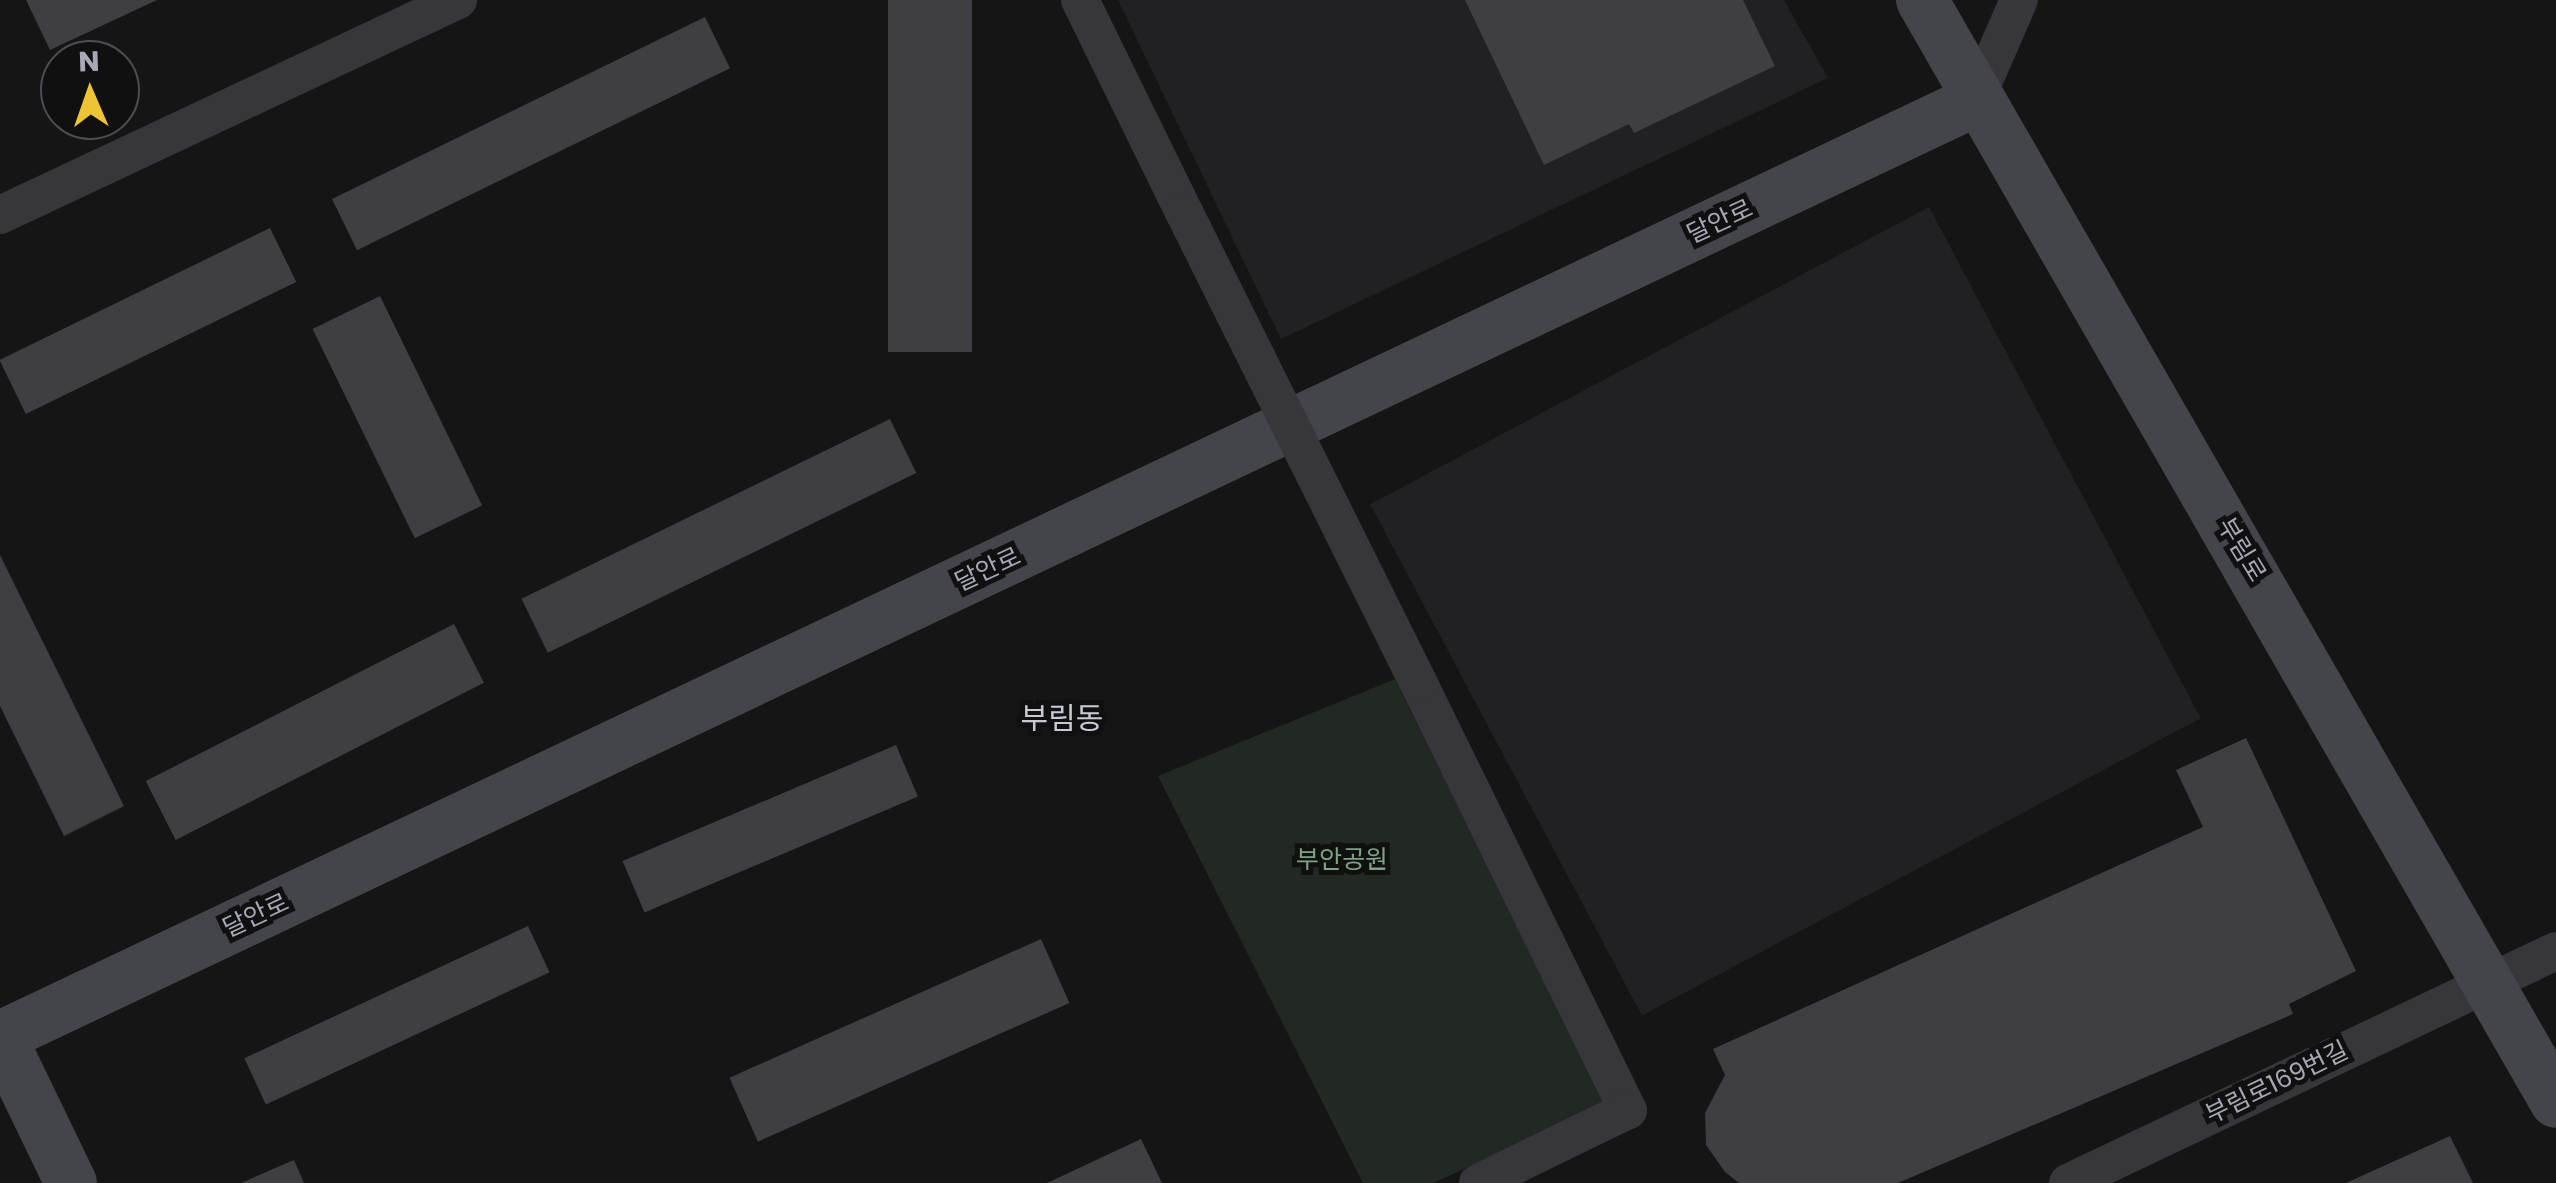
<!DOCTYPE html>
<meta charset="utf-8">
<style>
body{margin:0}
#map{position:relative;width:2556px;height:1183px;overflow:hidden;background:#151516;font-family:Poppins,"Noto Sans KR",sans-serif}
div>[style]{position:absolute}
.built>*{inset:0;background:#212123;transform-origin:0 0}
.green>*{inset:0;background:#212922}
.building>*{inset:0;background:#3f3f43;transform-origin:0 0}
.street>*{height:38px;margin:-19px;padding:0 19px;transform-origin:19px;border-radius:19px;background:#36363b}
.secondary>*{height:52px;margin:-26px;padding:0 26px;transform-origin:26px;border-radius:26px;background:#44454b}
.street-bridge>*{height:38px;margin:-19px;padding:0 19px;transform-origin:19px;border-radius:19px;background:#36363b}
span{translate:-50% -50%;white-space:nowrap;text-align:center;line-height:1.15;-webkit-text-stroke:10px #101011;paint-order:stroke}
.street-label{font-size:25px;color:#a7aab6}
.park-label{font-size:25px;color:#7ea184}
.quarter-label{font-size:30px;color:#c7c9d3}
.north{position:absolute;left:40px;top:40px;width:100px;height:100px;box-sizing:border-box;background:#101011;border:2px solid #4c4e53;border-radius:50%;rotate:358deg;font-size:28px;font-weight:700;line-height:40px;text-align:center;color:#a7aab6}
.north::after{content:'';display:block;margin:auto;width:35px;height:45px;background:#efc434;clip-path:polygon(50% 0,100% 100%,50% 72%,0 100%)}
</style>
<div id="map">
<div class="built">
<div style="clip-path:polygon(1118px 0,1784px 0,1828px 78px,1281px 339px)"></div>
<div style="left:1929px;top:207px;width:579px;height:633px;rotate:62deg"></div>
</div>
<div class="green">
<div style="clip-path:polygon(1395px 679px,1606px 1105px,1433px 1183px,1363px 1183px,1158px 776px)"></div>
</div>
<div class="building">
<div style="clip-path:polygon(26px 0,157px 0,50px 50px)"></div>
<div style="left:888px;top:0;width:84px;height:352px"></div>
<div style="clip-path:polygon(1465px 0,1743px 0,1775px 66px,1634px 133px,1629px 124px,1544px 165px)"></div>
<div style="left:705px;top:17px;width:57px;height:415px;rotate:64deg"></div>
<div style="left:270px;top:228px;width:60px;height:301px;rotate:64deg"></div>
<div style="left:380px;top:296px;width:233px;height:75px;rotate:64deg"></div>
<div style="left:890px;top:419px;width:60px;height:410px;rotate:64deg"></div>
<div style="clip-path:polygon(0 555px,124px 806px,64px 836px,0 706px)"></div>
<div style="left:454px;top:624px;width:66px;height:346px;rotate:63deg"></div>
<div style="clip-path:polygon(2246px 738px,2356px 971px,2289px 1004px,2293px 1014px,1898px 1183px,1739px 1183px,1725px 1172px,1706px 1145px,1705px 1113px,1725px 1075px,1713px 1049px,2203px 827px,2176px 770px)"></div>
<div style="left:896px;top:745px;width:56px;height:297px;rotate:67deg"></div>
<div style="left:528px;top:926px;width:51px;height:313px;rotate:65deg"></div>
<div style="left:1041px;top:939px;width:70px;height:341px;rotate:66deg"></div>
<div style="clip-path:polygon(2450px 1136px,2473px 1183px,2346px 1183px)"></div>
<div style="clip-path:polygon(1141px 1139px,1162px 1183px,1047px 1183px)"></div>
<div style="clip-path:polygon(294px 1160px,304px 1183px,241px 1183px)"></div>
</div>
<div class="street">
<div style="left:1080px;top:0;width:236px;rotate:63.9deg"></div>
<div style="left:1975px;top:101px;width:110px;rotate:-66.5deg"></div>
<div style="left:0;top:215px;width:506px;rotate:-25.15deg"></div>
<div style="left:1418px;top:682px;width:477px;rotate:63.9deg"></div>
<div style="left:1628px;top:1110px;width:167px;rotate:154deg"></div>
<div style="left:2068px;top:1183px;width:540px;rotate:-25.43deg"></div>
</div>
<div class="secondary">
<div style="left:1922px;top:0;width:1271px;rotate:60.09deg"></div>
<div style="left:0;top:1036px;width:163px;rotate:64.2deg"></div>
<div style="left:0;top:1037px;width:2186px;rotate:-25.36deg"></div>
</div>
<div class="street-bridge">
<div style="left:1184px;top:212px;width:525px;rotate:63.53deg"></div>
</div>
<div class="street-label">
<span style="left:1720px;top:222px;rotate:-25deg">달안로</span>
<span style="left:2241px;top:550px;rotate:59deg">부림로</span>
<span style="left:988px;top:570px;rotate:-25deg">달안로</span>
<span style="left:256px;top:916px;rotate:-25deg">달안로</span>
<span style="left:2277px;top:1083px;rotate:-26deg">부림로169번길</span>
</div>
<div class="park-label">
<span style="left:1342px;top:860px">부안공원</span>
</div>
<div class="quarter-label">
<span style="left:1062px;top:719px">부림동</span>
</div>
<div class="north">N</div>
</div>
